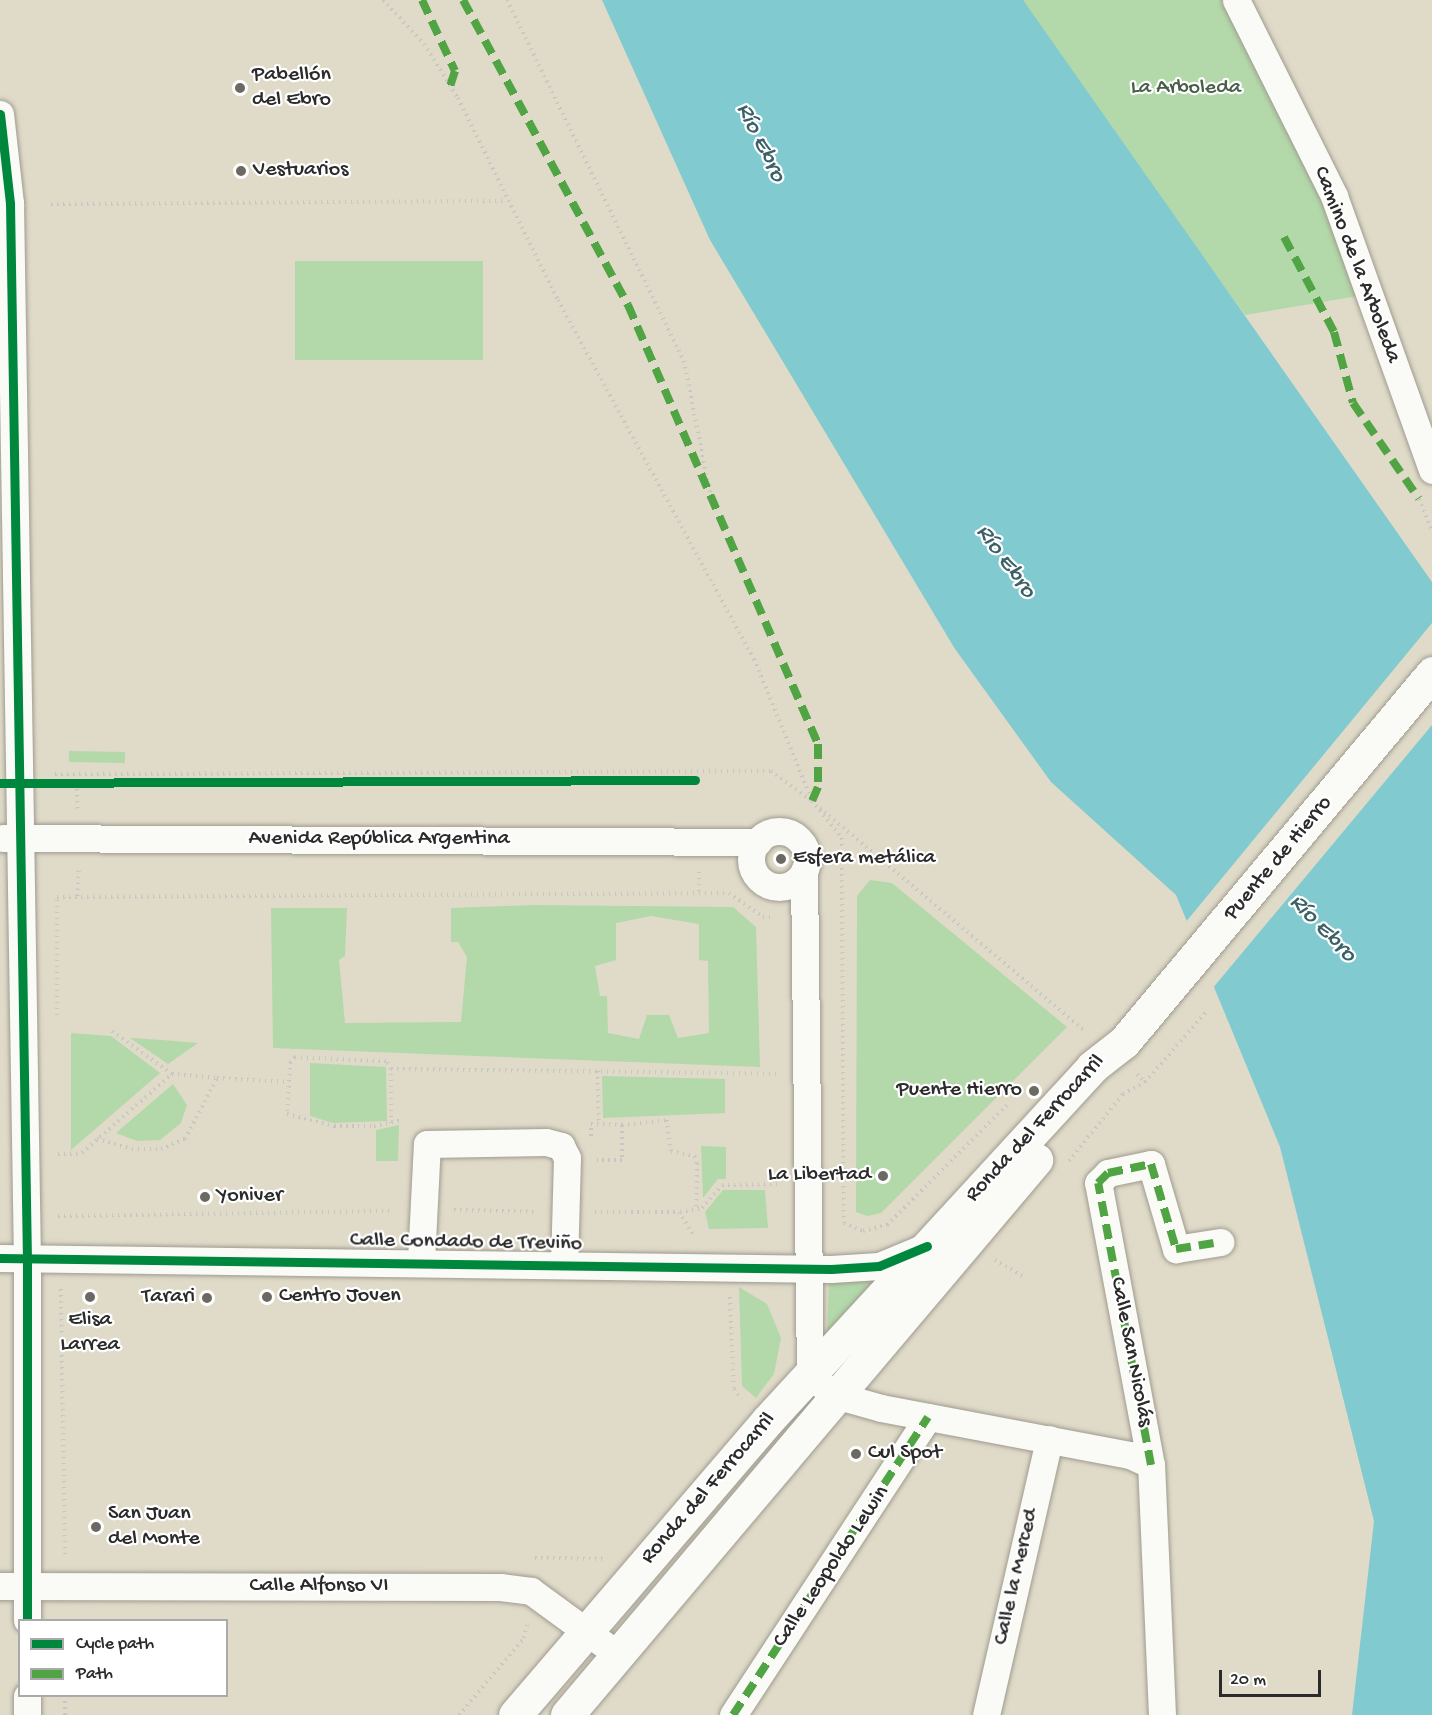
<!DOCTYPE html>
<meta charset="utf-8">
<style>
body{margin:0}
#map{position:relative;width:1432px;height:1715px;overflow:hidden;background:#e0dbc8;font-family:"Gochi Hand",sans-serif}
div>[style]{position:absolute}
.green>*{inset:0;background:#b3d8a9;transform-origin:0 0}
.water>*{inset:0;background:#81cad0}
.pier>*{inset:0;background:#e0dbc8}
.path>*{height:4px;margin-top:-2px;transform-origin:0;background:repeating-linear-gradient(90deg,#c7c6c2 0 1.5px,transparent 0 6px)}
.roads{filter:drop-shadow(0 0 2px #9f9b90) drop-shadow(0 0 2px #9f9b90)}
.minor>*{height:27px;margin:-13.5px;padding:0 13.5px;transform-origin:13.5px;border-radius:13.5px;background:#fafaf7}
.minor>.ring{margin:-13.5px;padding:0;box-sizing:content-box;background:none;border:27px solid #fafaf7;border-radius:50%}
.secondary>*{height:33px;margin:-16.5px;padding:0 16.5px;transform-origin:16.5px;border-radius:16.5px;background:#fafaf7}
.quiet>*{height:8px;margin-top:-4px;transform-origin:0;background:repeating-linear-gradient(90deg,#51a443 0 15px,transparent 0 23px)}
.cycleway>*{height:9px;margin:-4.5px;padding:0 4.5px;transform-origin:4.5px;border-radius:4.5px;background:#00873e}
.dots>*{width:16px;height:16px;translate:-50% -50%;box-sizing:border-box;border:3px solid #fff;border-radius:50%}
span{translate:-50% -50%;white-space:nowrap;text-align:center;line-height:1.15;-webkit-text-stroke:4.5px #fff;paint-order:stroke}
.poi-label{font-size:22px;color:#2b2b2b}
.left{translate:0 -50%;text-align:left}
.right{translate:-100% -50%;text-align:right}
.park-label{font-size:22px;color:#495e49}
.street-label{font-size:22px;color:#2b2b2b}
.water-label{font-size:24px;color:#3b6066;font-style:italic}
.legend{position:absolute;left:18px;top:1619px;width:210px;height:78px;box-sizing:border-box;background:#fff;border:2px solid #aaa;margin:0;padding:8px 10px;list-style:none;font-size:18px;color:#2b2b2b}
.legend li{display:flex;align-items:center;gap:12px;height:30px}
.legend b{width:30px;border:2px solid #aaa}
.scale{position:absolute;left:1219px;top:1670px;width:102px;height:27px;box-sizing:border-box;border:3px solid #2b2b2b;border-top:0;padding-left:8px;font-size:18px;line-height:21px;white-space:nowrap;color:#2b2b2b;-webkit-text-stroke:4px #fff;paint-order:stroke}
</style>
<div id="map">
<div class="green">
<div style="clip-path:polygon(1016px 0,1236px 0,1370px 294px,1245px 315px)"></div>
<div style="left:295px;top:261px;width:188px;height:99px"></div>
<div style="left:69px;top:751px;width:56px;height:11px;rotate:1deg"></div>
<div style="clip-path:polygon(870px 880px,892px 883px,1067px 1027px,881px 1213px,868px 1216px,856px 1212px,857px 896px)"></div>
<div style="clip-path:polygon(evenodd,534px 905px,733px 907px,756px 927px,760px 1067px,273px 1048px,271px 908px,347px 908px,345px 956px,339px 960px,345px 1023px,461px 1022px,467px 957px,458px 942px,451px 942px,451px 908px,534px 905px,651px 916px,699px 924px,699px 960px,708px 961px,709px 1033px,678px 1038px,669px 1015px,647px 1015px,639px 1039px,608px 1033px,607px 996px,600px 996px,595px 966px,616px 960px,616px 923px,651px 916px)"></div>
<div style="clip-path:polygon(71px 1033px,111px 1036px,160px 1073px,71px 1150px)"></div>
<div style="clip-path:polygon(130px 1038px,162px 1040px,198px 1043px,168px 1064px)"></div>
<div style="clip-path:polygon(310px 1063px,386px 1067px,387px 1121px,333px 1123px,310px 1116px)"></div>
<div style="clip-path:polygon(602px 1076px,725px 1079px,725px 1113px,603px 1118px)"></div>
<div style="clip-path:polygon(173px 1084px,187px 1105px,181px 1123px,160px 1140px,137px 1141px,116px 1133px)"></div>
<div style="clip-path:polygon(399px 1125px,398px 1161px,376px 1161px,376px 1130px)"></div>
<div style="clip-path:polygon(701px 1146px,726px 1147px,726px 1179px,718px 1179px,703px 1198px)"></div>
<div style="clip-path:polygon(723px 1190px,765px 1190px,768px 1228px,709px 1229px,705px 1212px)"></div>
<div style="clip-path:polygon(829px 1280px,876px 1282px,827px 1332px)"></div>
<div style="clip-path:polygon(739px 1287px,767px 1304px,781px 1338px,774px 1374px,756px 1398px,742px 1386px)"></div>
</div>
<div class="water">
<div style="clip-path:polygon(602px 0,1023px 0,1432px 582px,1432px 1715px,1352px 1715px,1374px 1521px,1280px 1147px,1176px 895px,1051px 782px,955px 649px,710px 240px)"></div>
</div>
<div class="pier">
<div style="clip-path:polygon(1432px 623px,1432px 725px,1212px 989px,1185px 923px)"></div>
</div>
<div class="path">
<div style="left:383px;top:0;width:60px;rotate:47deg"></div>
<div style="left:424px;top:44px;width:64px;rotate:57.8deg"></div>
<div style="left:458px;top:98px;width:225px;rotate:63.7deg"></div>
<div style="left:558px;top:300px;width:409px;rotate:61.4deg"></div>
<div style="left:754px;top:659px;width:150px;rotate:67.7deg"></div>
<div style="left:507px;top:0;width:402px;rotate:63.9deg"></div>
<div style="left:684px;top:361px;width:136px;rotate:78.9deg"></div>
<div style="left:51px;top:204px;width:455px;rotate:-0.4deg"></div>
<div style="left:1419px;top:499px;width:35px;rotate:68deg"></div>
<div style="left:55px;top:774px;width:716px;rotate:-0.24deg"></div>
<div style="left:771px;top:771px;width:51px;rotate:36.2deg"></div>
<div style="left:812px;top:801px;width:48px;rotate:51deg"></div>
<div style="left:842px;top:838px;width:385px;rotate:89.7deg"></div>
<div style="left:844px;top:1223px;width:21px;rotate:23deg"></div>
<div style="left:863px;top:1231px;width:25px;rotate:-14deg"></div>
<div style="left:887px;top:1225px;width:173px;rotate:-45deg"></div>
<div style="left:77px;top:783px;width:26px;rotate:88deg"></div>
<div style="left:820px;top:808px;width:346px;rotate:40.1deg"></div>
<div style="left:699px;top:872px;width:21px;rotate:90deg"></div>
<div style="left:78px;top:896px;width:28px;rotate:-88deg"></div>
<div style="left:57px;top:1015px;width:118px;rotate:-90deg"></div>
<div style="left:57px;top:897px;width:672px;rotate:-0.34deg"></div>
<div style="left:729px;top:893px;width:42px;rotate:35.2deg"></div>
<div style="left:763px;top:917px;width:12px"></div>
<div style="left:391px;top:1069px;width:386px;rotate:0.7deg"></div>
<div style="left:598px;top:1071px;width:53px;rotate:88.9deg"></div>
<div style="left:172px;top:1074px;width:45px;rotate:5.1deg"></div>
<div style="left:1137px;top:1074px;width:11px;rotate:45deg"></div>
<div style="left:391px;top:1123px;width:54px;rotate:-90deg"></div>
<div style="left:391px;top:1069px;width:9px;rotate:-122deg"></div>
<div style="left:386px;top:1061px;width:91px;rotate:-177.5deg"></div>
<div style="left:295px;top:1057px;width:7px;rotate:135deg"></div>
<div style="left:290px;top:1062px;width:52px;rotate:93.3deg"></div>
<div style="left:287px;top:1114px;width:49px;rotate:14.3deg"></div>
<div style="left:334px;top:1126px;width:40px"></div>
<div style="left:374px;top:1126px;width:30px;rotate:-12deg"></div>
<div style="left:622px;top:1125px;width:45px;rotate:-6.3deg"></div>
<div style="left:667px;top:1120px;width:31px;rotate:83deg"></div>
<div style="left:671px;top:1151px;width:25px;rotate:12deg"></div>
<div style="left:695px;top:1156px;width:7px;rotate:74deg"></div>
<div style="left:697px;top:1163px;width:48px;rotate:91.2deg"></div>
<div style="left:591px;top:1136px;width:12px;rotate:-90deg"></div>
<div style="left:591px;top:1124px;width:31px;rotate:2deg"></div>
<div style="left:622px;top:1125px;width:35px;rotate:90deg"></div>
<div style="left:622px;top:1160px;width:25px;rotate:180deg"></div>
<div style="left:97px;top:1139px;width:36px;rotate:16deg"></div>
<div style="left:132px;top:1149px;width:29px"></div>
<div style="left:161px;top:1149px;width:26px;rotate:-23deg"></div>
<div style="left:185px;top:1139px;width:69px;rotate:-62.3deg"></div>
<div style="left:217px;top:1078px;width:70px;rotate:3.3deg"></div>
<div style="left:58px;top:1154px;width:24px;rotate:-2deg"></div>
<div style="left:82px;top:1153px;width:120px;rotate:-41.3deg"></div>
<div style="left:172px;top:1074px;width:74px;rotate:-144.4deg"></div>
<div style="left:1069px;top:1161px;width:86px;rotate:-51.1deg"></div>
<div style="left:1123px;top:1094px;width:25px;rotate:-29deg"></div>
<div style="left:1145px;top:1082px;width:93px;rotate:-48.9deg"></div>
<div style="left:454px;top:1210px;width:82px;rotate:1.4deg"></div>
<div style="left:595px;top:1212px;width:84px"></div>
<div style="left:679px;top:1212px;width:28px;rotate:58deg"></div>
<div style="left:680px;top:1212px;width:22px;rotate:-10deg"></div>
<div style="left:702px;top:1208px;width:30px;rotate:-49deg"></div>
<div style="left:722px;top:1185px;width:55px;rotate:-1deg"></div>
<div style="left:58px;top:1216px;width:334px;rotate:-0.9deg"></div>
<div style="left:995px;top:1260px;width:36px;rotate:30deg"></div>
<div style="left:61px;top:1289px;width:266px;rotate:89.1deg"></div>
<div style="left:730px;top:1297px;width:92px;rotate:87.5deg"></div>
<div style="left:734px;top:1389px;width:12px;rotate:55deg"></div>
<div style="left:535px;top:1558px;width:70px;rotate:0.8deg"></div>
<div style="left:65px;top:1715px;width:19px;rotate:-90deg"></div>
<div style="left:459px;top:1715px;width:101px;rotate:-49.8deg"></div>
<div style="left:524px;top:1638px;width:14px;rotate:-78deg"></div>
</div>
<div class="roads">
<div class="minor">
<div style="left:1236px;top:0;width:219px;rotate:63.4deg"></div>
<div style="left:1334px;top:196px;width:291px;rotate:70.3deg"></div>
<div style="left:0;top:114px;width:90px;rotate:83.6deg"></div>
<div style="left:10px;top:203px;width:1055px;rotate:89.08deg"></div>
<div style="left:27px;top:1258px;width:362px;rotate:90deg"></div>
<div class="ring" style="left:751px;top:831px;width:29px;height:29px"></div>
<div style="left:3px;top:838px;width:755px;rotate:0.3deg"></div>
<div style="left:804px;top:871px;width:505px;rotate:89.32deg"></div>
<div style="left:810px;top:1376px;width:31px;rotate:37deg"></div>
<div style="left:835px;top:1395px;width:48px;rotate:15.8deg"></div>
<div style="left:881px;top:1408px;width:253px;rotate:10.7deg"></div>
<div style="left:1130px;top:1455px;width:23px;rotate:25deg"></div>
<div style="left:0;top:1258px;width:831px;rotate:0.76deg"></div>
<div style="left:831px;top:1269px;width:48px;rotate:-3.6deg"></div>
<div style="left:879px;top:1266px;width:50px;rotate:-22.4deg"></div>
<div style="left:421px;top:1261px;width:117px;rotate:-87.1deg"></div>
<div style="left:427px;top:1144px;width:119px;rotate:-1deg"></div>
<div style="left:546px;top:1142px;width:16px;rotate:15deg"></div>
<div style="left:561px;top:1146px;width:13px;rotate:63deg"></div>
<div style="left:567px;top:1158px;width:105px;rotate:91.6deg"></div>
<div style="left:0;top:1586px;width:500px;rotate:0.11deg"></div>
<div style="left:500px;top:1587px;width:31px;rotate:7deg"></div>
<div style="left:531px;top:1591px;width:107px;rotate:36.2deg"></div>
<div style="left:27px;top:1696px;width:19px;rotate:90deg"></div>
<div style="left:733px;top:1715px;width:356px;rotate:-56.8deg"></div>
<div style="left:986px;top:1715px;width:283px;rotate:-77.1deg"></div>
<div style="left:1162px;top:1715px;width:250px;rotate:-92.5deg"></div>
<div style="left:1151px;top:1465px;width:287px;rotate:-100.6deg"></div>
<div style="left:1098px;top:1183px;width:14px;rotate:-45deg"></div>
<div style="left:1108px;top:1173px;width:44px;rotate:-11.8deg"></div>
<div style="left:1151px;top:1164px;width:89px;rotate:73.6deg"></div>
<div style="left:1176px;top:1249px;width:45px;rotate:-9deg"></div>
</div>
<div class="secondary">
<div style="left:515px;top:1715px;width:387px;rotate:-49.4deg"></div>
<div style="left:767px;top:1421px;width:481px;rotate:-47.4deg"></div>
<div style="left:1092px;top:1067px;width:41px;rotate:-38deg"></div>
<div style="left:1124px;top:1042px;width:481px;rotate:-50.1deg"></div>
<div style="left:567px;top:1715px;width:727px;rotate:-49.8deg"></div>
</div>
</div>
<div class="quiet">
<div style="left:422px;top:0;width:78px;rotate:65.1deg"></div>
<div style="left:455px;top:71px;width:16px;rotate:108deg"></div>
<div style="left:463px;top:0;width:347px;rotate:61.6deg"></div>
<div style="left:628px;top:305px;width:478px;rotate:66.6deg"></div>
<div style="left:818px;top:744px;width:43px;rotate:90deg"></div>
<div style="left:818px;top:787px;width:15px;rotate:113deg"></div>
<div style="left:1284px;top:237px;width:107px;rotate:62.2deg"></div>
<div style="left:1334px;top:332px;width:73px;rotate:75deg"></div>
<div style="left:1353px;top:403px;width:116px;rotate:55.5deg"></div>
<div style="left:1151px;top:1465px;width:287px;rotate:-100.6deg"></div>
<div style="left:1098px;top:1183px;width:14px;rotate:-45deg"></div>
<div style="left:1108px;top:1173px;width:44px;rotate:-11.8deg"></div>
<div style="left:1151px;top:1164px;width:89px;rotate:73.6deg"></div>
<div style="left:1176px;top:1249px;width:45px;rotate:-9deg"></div>
<div style="left:733px;top:1715px;width:356px;rotate:-56.8deg"></div>
</div>
<div class="cycleway">
<div style="left:0;top:114px;width:90px;rotate:83.6deg"></div>
<div style="left:10px;top:203px;width:1055px;rotate:89.08deg"></div>
<div style="left:27px;top:1258px;width:362px;rotate:90deg"></div>
<div style="left:0;top:783px;width:695px;rotate:-0.25deg"></div>
<div style="left:0;top:1258px;width:831px;rotate:0.76deg"></div>
<div style="left:831px;top:1269px;width:48px;rotate:-3.6deg"></div>
<div style="left:879px;top:1266px;width:52px;rotate:-22.6deg"></div>
</div>
<div class="dots">
<div style="left:240px;top:88px;background:#6a6962"></div>
<div style="left:241px;top:171px;background:#6a6962"></div>
<div style="left:781px;top:859px;background:#6a6962"></div>
<div style="left:1034px;top:1091px;background:#6a6962"></div>
<div style="left:883px;top:1176px;background:#6a6962"></div>
<div style="left:205px;top:1197px;background:#6a6962"></div>
<div style="left:90px;top:1297px;background:#6a6962"></div>
<div style="left:267px;top:1297px;background:#6a6962"></div>
<div style="left:207px;top:1298px;background:#6a6962"></div>
<div style="left:856px;top:1454px;background:#6a6962"></div>
<div style="left:96px;top:1527px;background:#6a6962"></div>
</div>
<div class="poi-label">
<span class="left" style="left:252px;top:88px">Pabellón<br>del Ebro</span>
<span class="left" style="left:253px;top:171px">Vestuarios</span>
<span class="left" style="left:793px;top:859px">Esfera metálica</span>
<span class="right" style="left:1022px;top:1091px">Puente Hierro</span>
<span class="right" style="left:871px;top:1176px">La Libertad</span>
<span class="left" style="left:217px;top:1197px">Yoniver</span>
<span class="left" style="left:279px;top:1297px">Centro Joven</span>
<span class="right" style="left:195px;top:1298px">Tarari</span>
<span style="left:90px;top:1333px">Elisa<br>Larrea</span>
<span class="left" style="left:868px;top:1454px">Cul Spot</span>
<span class="left" style="left:108px;top:1527px">San Juan<br>del Monte</span>
</div>
<div class="park-label">
<span style="left:1186px;top:89px">La Arboleda</span>
</div>
<div class="street-label">
<span style="left:1356px;top:265px;rotate:69deg">Camino de la Arboleda</span>
<span style="left:379px;top:840px">Avenida República Argentina</span>
<span style="left:1279px;top:859px;rotate:-50deg">Puente de Hierro</span>
<span style="left:1036px;top:1129px;rotate:-47deg">Ronda del Ferrocarril</span>
<span style="left:466px;top:1243px;rotate:1deg">Calle Condado de Treviño</span>
<span style="left:1130px;top:1352px;rotate:79deg">Calle San Nicolás</span>
<span style="left:709px;top:1489px;rotate:-49deg">Ronda del Ferrocarril</span>
<span style="left:832px;top:1567px;rotate:-56deg">Calle Leopoldo Lewin</span>
<span style="left:1017px;top:1577px;rotate:-77deg">Calle la Merced</span>
<span style="left:319px;top:1587px">Calle Alfonso VI</span>
</div>
<div class="water-label">
<span style="left:760px;top:143px;rotate:64deg">Río Ebro</span>
<span style="left:1005px;top:562px;rotate:54deg">Río Ebro</span>
<span style="left:1322px;top:929px;rotate:46deg">Río Ebro</span>
</div>
<ul class="legend">
<li><b style="height:8px;background:#00873e"></b>Cycle path</li>
<li><b style="height:8px;background:#51a443"></b>Path</li>
</ul>
<div class="scale">20 m</div>
</div>
